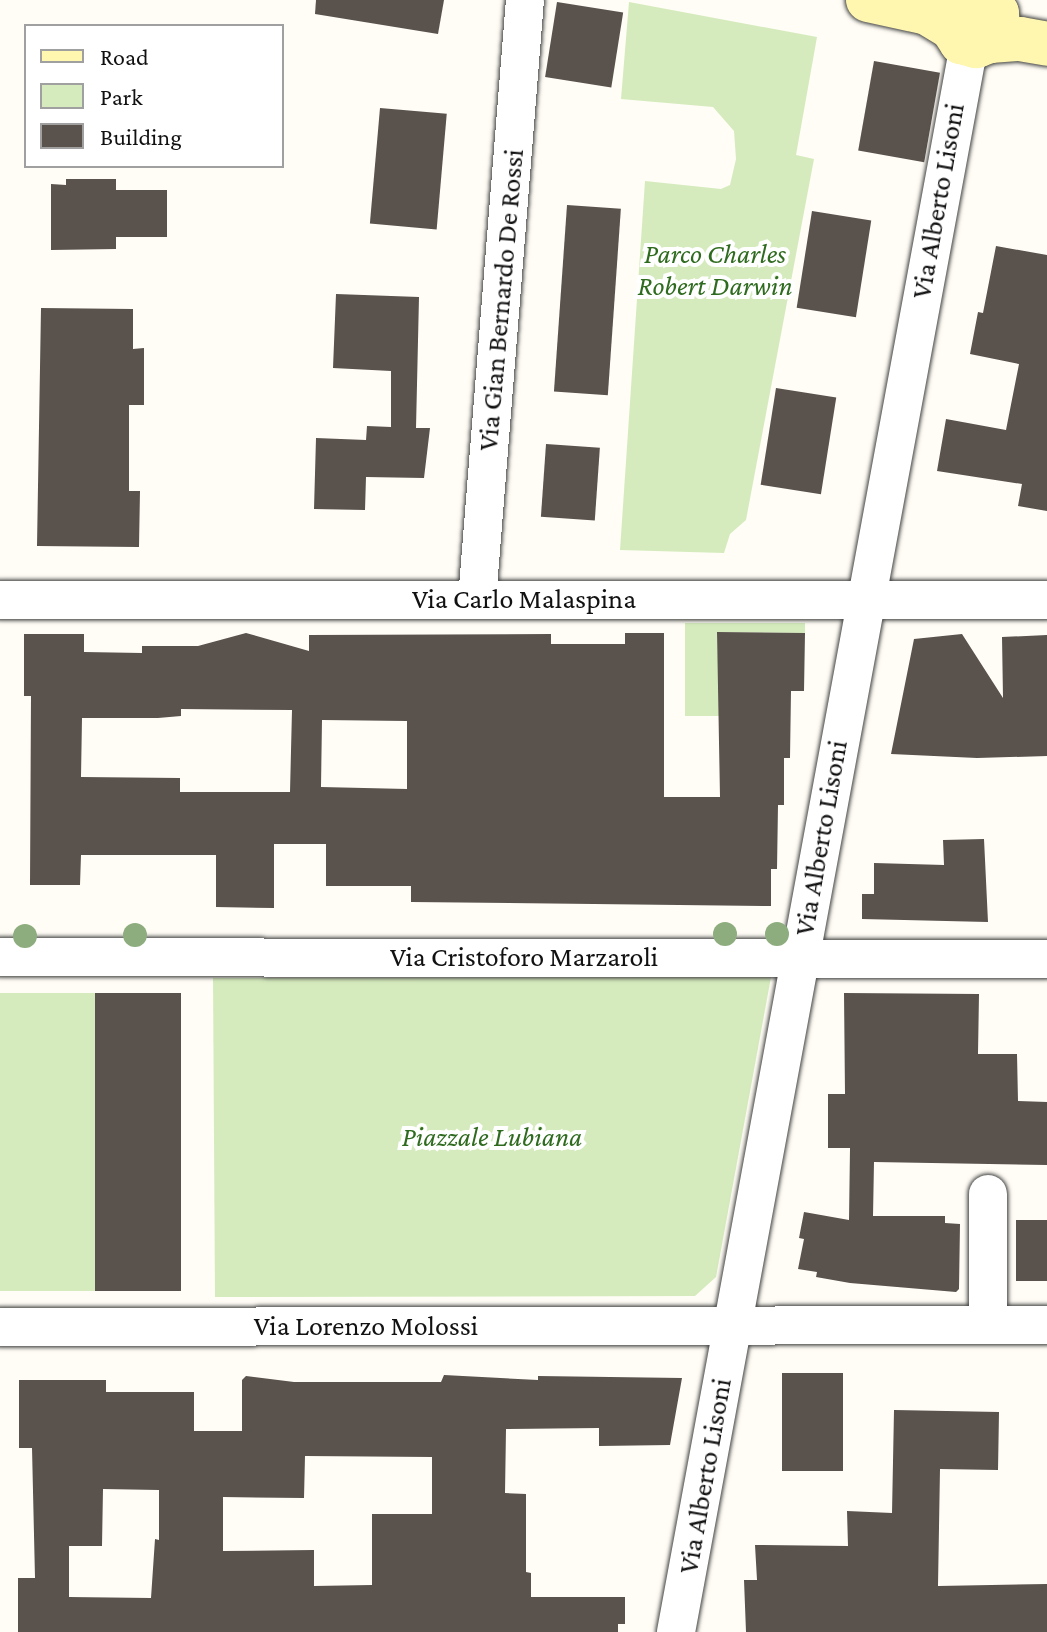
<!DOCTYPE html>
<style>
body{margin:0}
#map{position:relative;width:1047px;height:1632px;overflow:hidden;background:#fffdf5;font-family:"Crimson Pro",serif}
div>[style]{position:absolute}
.green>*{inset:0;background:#d5ebbd;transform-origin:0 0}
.building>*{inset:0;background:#5a524d;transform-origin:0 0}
.roads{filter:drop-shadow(0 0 2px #444) drop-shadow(0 0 2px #444)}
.street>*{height:38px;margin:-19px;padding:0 19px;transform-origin:19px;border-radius:19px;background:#fff}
.secondary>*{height:44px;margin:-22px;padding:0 22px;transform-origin:22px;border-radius:22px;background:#fff6b0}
.trees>*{width:24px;height:24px;margin:-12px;border-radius:50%;background:#8dad7f}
span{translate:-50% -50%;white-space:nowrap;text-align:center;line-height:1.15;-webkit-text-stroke:8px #fff;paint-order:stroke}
.street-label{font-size:28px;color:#111}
.park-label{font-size:28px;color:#2f6b1f;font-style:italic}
.legend{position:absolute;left:24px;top:24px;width:260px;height:144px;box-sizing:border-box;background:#fff;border:2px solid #a0a0a0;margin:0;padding:10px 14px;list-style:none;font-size:24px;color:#111}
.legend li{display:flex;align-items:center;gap:16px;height:40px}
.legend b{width:40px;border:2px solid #a0a0a0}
</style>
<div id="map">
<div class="green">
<div style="clip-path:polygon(629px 2px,817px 37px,796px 155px,814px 159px,746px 520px,730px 534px,724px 553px,620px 550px,645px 181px,721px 189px,730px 185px,736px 159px,734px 131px,713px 107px,621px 99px)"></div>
<div style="clip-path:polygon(685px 623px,805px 623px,805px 633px,717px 632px,720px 716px,685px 716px)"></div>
<div style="clip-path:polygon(771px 977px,716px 1277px,695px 1296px,215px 1297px,213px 978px)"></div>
<div style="left:0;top:993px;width:95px;height:298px"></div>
</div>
<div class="building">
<div style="clip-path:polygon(316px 0,444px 0,438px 34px,315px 14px)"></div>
<div style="left:557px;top:2px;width:67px;height:76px;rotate:9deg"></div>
<div style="left:874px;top:61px;width:67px;height:91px;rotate:10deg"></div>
<div style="left:380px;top:108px;width:67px;height:116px;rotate:5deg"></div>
<div style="clip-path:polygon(66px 179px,116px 179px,116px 190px,167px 190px,167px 237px,116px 237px,116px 249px,51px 250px,51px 184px,66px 185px)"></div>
<div style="left:567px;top:205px;width:54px;height:187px;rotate:4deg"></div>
<div style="left:812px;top:211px;width:60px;height:98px;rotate:9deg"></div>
<div style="clip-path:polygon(996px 246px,1047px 255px,1047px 511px,1018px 506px,1022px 484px,937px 471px,946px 419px,1006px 430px,1019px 364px,970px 354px,978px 312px,983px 313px)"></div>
<div style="clip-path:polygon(336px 294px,419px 297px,416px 428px,430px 428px,424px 478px,366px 477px,365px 510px,314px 509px,316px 438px,366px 440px,367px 426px,391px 427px,391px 371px,333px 368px)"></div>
<div style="clip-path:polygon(41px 308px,133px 309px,133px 349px,144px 348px,144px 405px,129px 405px,129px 491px,140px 491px,139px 547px,37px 546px)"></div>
<div style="left:776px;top:388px;width:61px;height:98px;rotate:9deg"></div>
<div style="left:546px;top:444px;width:54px;height:73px;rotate:4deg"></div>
<div style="clip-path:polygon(evenodd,717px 632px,805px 633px,804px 691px,791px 691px,790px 758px,784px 758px,784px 805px,778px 805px,777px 869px,771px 869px,771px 906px,411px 902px,411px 886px,326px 886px,326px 844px,274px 844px,274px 908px,216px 907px,216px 855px,81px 855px,80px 885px,30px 885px,31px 696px,24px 696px,24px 634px,84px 634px,84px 652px,142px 653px,142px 646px,198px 646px,246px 633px,309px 651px,309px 635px,551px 634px,551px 644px,625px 644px,625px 633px,664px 633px,664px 797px,720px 797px,717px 632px,181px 709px,292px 710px,290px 792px,180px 792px,180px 778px,81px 777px,82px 718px,158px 718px,181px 716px,181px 709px,717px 632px,322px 720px,407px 721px,407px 789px,321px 787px,322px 720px)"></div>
<div style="clip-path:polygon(962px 634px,1003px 698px,1002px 637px,1047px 635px,1047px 756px,977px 758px,891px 754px,914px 639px)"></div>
<div style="clip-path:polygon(984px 839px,988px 922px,862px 919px,862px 894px,874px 894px,874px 863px,944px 865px,943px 840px)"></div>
<div style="left:95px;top:993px;width:86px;height:298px"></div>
<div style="clip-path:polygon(844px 993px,979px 994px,978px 1054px,1017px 1054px,1018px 1101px,1047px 1102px,1047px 1165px,874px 1162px,873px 1216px,945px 1216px,945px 1223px,960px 1224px,959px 1289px,956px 1292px,850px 1283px,816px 1277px,817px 1272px,798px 1269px,804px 1239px,799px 1238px,804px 1212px,849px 1220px,850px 1148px,828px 1148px,828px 1094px,845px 1094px)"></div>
<div style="left:1016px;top:1220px;width:31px;height:61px"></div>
<div style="left:782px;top:1373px;width:61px;height:98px"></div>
<div style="clip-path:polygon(evenodd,444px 1375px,538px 1380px,538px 1376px,682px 1378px,670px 1445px,599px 1446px,599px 1428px,506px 1429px,505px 1493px,526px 1494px,526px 1572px,531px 1573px,531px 1597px,625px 1597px,625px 1624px,618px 1624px,618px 1632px,18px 1632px,18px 1578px,35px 1578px,32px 1448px,19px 1448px,19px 1380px,106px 1380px,106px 1392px,194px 1392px,194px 1431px,242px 1431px,242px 1380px,246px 1376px,294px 1382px,441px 1382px,444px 1375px,305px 1456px,432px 1457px,432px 1514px,372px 1514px,372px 1585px,314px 1586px,314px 1550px,223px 1551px,223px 1497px,304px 1498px,305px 1456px,444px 1375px,103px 1489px,159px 1490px,159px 1540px,155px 1539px,151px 1598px,69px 1597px,69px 1546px,102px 1546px,103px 1489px)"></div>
<div style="clip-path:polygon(894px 1410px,999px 1412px,998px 1470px,940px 1469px,938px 1586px,1047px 1584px,1047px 1632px,746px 1632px,744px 1580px,757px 1580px,755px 1545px,848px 1546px,847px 1511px,892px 1513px)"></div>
</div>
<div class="roads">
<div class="street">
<div style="left:0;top:600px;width:1047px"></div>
<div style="left:477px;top:600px;width:602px;rotate:-85.43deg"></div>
<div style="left:0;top:957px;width:1047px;rotate:0.11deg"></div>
<div style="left:988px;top:1325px;width:131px;rotate:-90deg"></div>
<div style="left:0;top:1327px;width:1047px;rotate:-0.11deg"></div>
<div style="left:676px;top:1632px;width:1614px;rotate:-79.54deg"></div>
</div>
<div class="secondary">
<div style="left:868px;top:0;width:60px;rotate:12.4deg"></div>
<div style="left:927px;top:13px;width:29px;rotate:31deg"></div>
<div style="left:970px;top:0;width:20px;rotate:143deg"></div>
<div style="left:954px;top:12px;width:16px;rotate:97deg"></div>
<div style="left:952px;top:28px;width:17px;rotate:57deg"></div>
<div style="left:961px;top:42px;width:16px;rotate:15deg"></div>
<div style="left:976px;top:46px;width:15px;rotate:-20deg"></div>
<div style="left:990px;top:41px;width:15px;rotate:-58deg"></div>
<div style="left:998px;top:28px;width:15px;rotate:-94deg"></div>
<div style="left:997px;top:13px;width:21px;rotate:-141deg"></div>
<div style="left:990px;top:41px;width:30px;rotate:-4deg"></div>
<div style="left:1020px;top:39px;width:27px;rotate:10deg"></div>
</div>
</div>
<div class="trees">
<div style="left:725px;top:934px"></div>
<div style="left:777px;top:934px"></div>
<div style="left:135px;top:935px"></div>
<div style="left:25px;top:936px"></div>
</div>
<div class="street-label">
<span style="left:938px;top:201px;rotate:-80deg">Via Alberto Lisoni</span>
<span style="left:501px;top:300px;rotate:-85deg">Via Gian Bernardo De Rossi</span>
<span style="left:524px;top:599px">Via Carlo Malaspina</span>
<span style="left:821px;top:838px;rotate:-80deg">Via Alberto Lisoni</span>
<span style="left:524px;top:957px">Via Cristoforo Marzaroli</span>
<span style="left:366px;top:1326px">Via Lorenzo Molossi</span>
<span style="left:705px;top:1476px;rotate:-80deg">Via Alberto Lisoni</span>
</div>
<div class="park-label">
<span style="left:715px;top:270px">Parco Charles<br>Robert Darwin</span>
<span style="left:492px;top:1137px">Piazzale Lubiana</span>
</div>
<ul class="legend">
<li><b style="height:10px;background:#fff6b0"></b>Road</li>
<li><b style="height:22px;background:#d5ebbd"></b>Park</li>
<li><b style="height:22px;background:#5a524d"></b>Building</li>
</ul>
</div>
